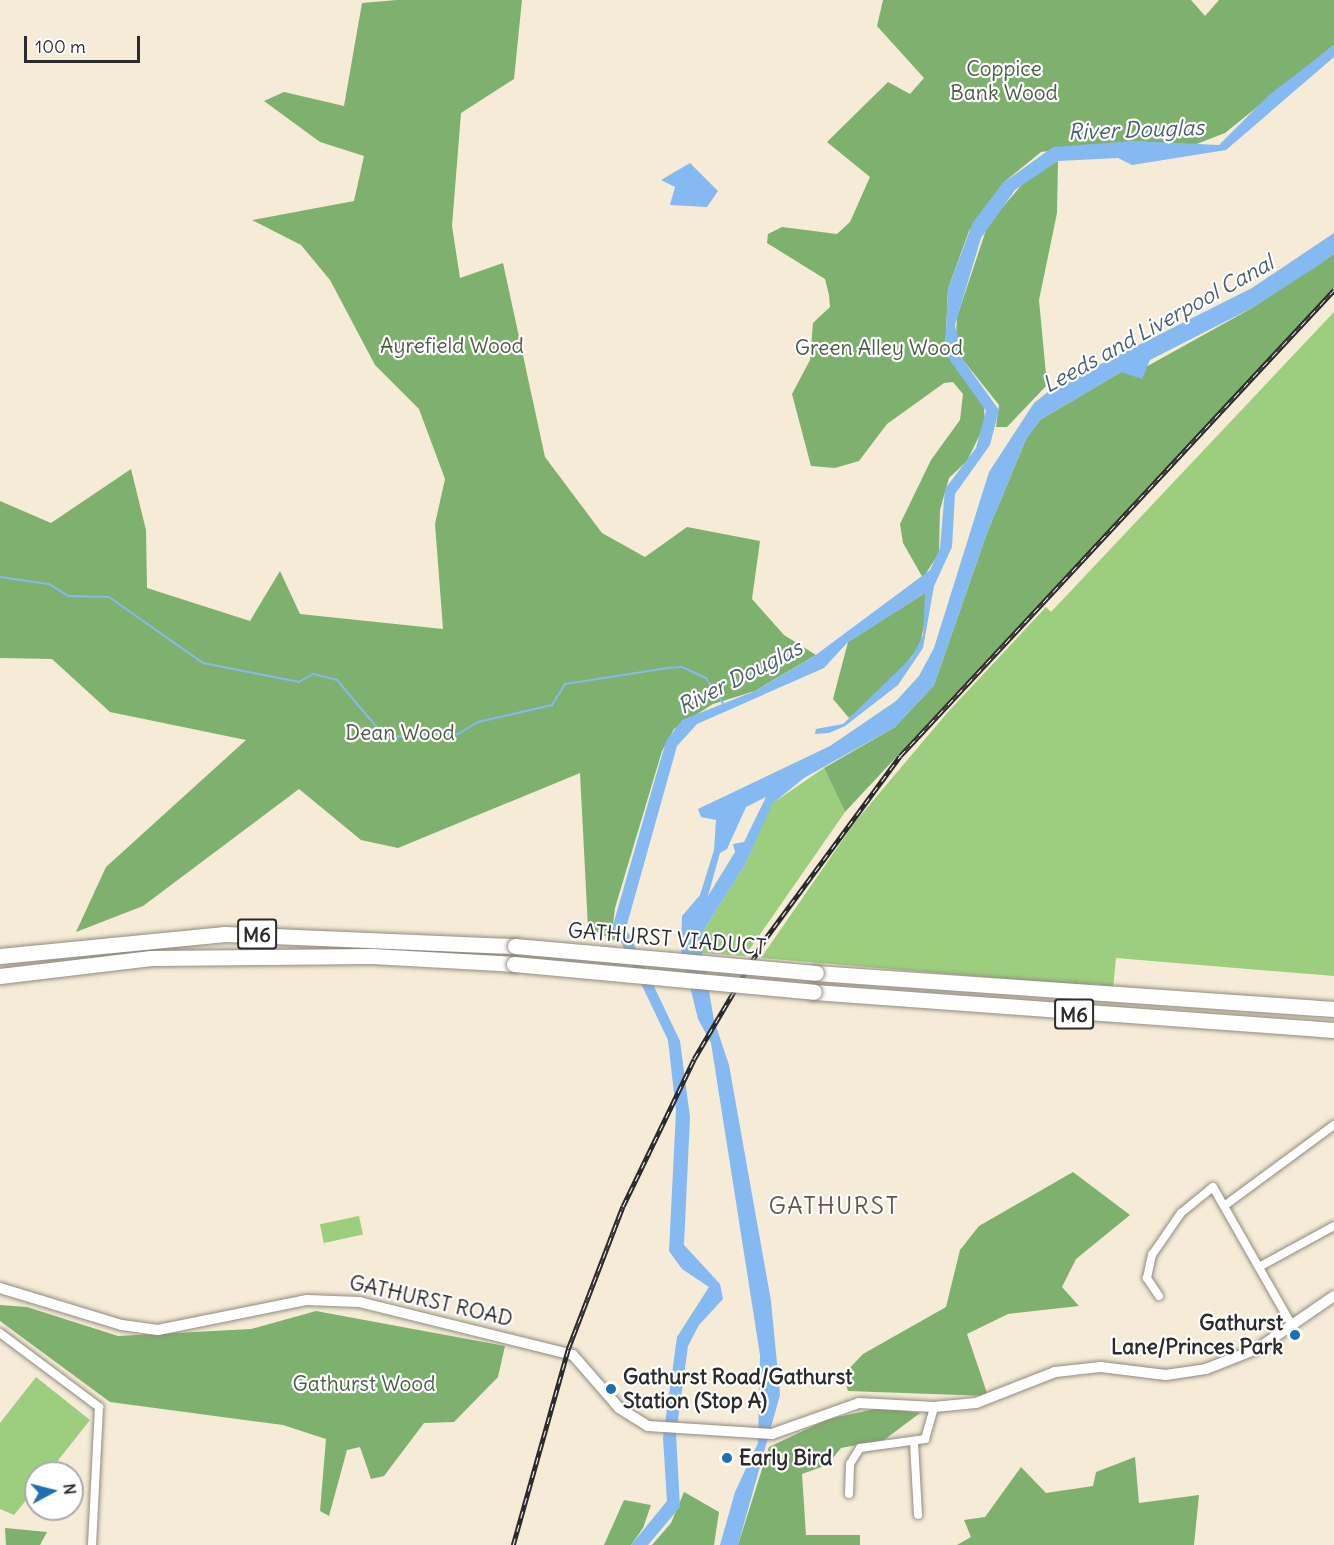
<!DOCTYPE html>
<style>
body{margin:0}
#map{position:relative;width:1334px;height:1545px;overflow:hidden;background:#f5ebd6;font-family:Delius,sans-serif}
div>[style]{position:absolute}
.green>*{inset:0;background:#9dce7e;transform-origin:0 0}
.forest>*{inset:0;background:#7eb16d}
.water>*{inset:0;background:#84b9f2}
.stream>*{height:2px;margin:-1px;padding:0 1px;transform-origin:1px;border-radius:1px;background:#84b9f2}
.roads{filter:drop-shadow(0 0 2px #908b80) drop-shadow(0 0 2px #908b80)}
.minor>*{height:8px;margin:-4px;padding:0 4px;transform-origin:4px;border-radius:4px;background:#fff}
.secondary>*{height:10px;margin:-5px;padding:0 5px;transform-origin:5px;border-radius:5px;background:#fff}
.motorway>*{height:15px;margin:-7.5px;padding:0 7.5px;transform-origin:7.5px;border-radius:7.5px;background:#fff}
.rail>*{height:4.5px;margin-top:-2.25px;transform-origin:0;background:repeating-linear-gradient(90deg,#fff 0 7px,#2b2b2b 0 14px);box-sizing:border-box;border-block:2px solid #2b2b2b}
.bridges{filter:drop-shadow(0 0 2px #908b80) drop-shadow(0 0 2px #908b80)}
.motorway-bridge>*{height:15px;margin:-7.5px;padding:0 7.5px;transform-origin:7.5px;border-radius:7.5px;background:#fff}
.dots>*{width:16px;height:16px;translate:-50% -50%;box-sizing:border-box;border:3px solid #fff;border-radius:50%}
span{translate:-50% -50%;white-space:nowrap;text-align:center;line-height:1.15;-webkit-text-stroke:4.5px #fff;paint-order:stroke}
.shield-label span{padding:2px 4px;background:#fff;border:2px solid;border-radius:4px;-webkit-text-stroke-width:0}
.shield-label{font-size:20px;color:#2b2b2b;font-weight:700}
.park-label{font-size:21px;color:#4d5c44}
.street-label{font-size:21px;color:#2b2b2b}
.poi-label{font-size:21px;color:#2b2b2b;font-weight:700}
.right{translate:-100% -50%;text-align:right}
.left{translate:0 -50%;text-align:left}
.water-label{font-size:22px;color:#4a5d71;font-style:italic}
.quarter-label{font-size:24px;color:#65564a;letter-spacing:1.5px}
.north{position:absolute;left:24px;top:1461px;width:60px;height:60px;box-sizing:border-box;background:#fff;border:2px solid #aaa;border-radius:50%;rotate:83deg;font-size:16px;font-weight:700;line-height:24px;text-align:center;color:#2b2b2b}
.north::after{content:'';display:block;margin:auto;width:21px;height:27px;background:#1f6fb2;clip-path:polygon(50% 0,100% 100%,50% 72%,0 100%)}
.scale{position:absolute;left:24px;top:36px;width:116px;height:27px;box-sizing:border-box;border:3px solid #2b2b2b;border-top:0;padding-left:8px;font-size:18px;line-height:21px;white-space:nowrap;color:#2b2b2b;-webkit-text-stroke:4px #fff;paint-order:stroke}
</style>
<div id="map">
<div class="green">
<div style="clip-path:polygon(1334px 312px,1334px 976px,1116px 958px,1113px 988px,761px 958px,855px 822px,947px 713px,1046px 607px,1051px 612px)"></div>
<div style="clip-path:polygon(824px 768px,845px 812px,745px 956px,702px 953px,704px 930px,747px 861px,770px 805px)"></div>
<div style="left:359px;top:1216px;width:19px;height:40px;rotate:78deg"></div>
<div style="clip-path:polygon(36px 1377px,90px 1420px,48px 1473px,36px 1473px,36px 1488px,14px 1515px,0 1509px,0 1423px)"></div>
</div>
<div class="forest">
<div style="clip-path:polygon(397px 0,522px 0,514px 79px,461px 113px,452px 226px,460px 278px,503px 263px,545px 457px,602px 533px,645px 557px,687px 527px,760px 541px,752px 599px,784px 635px,816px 655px,755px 691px,713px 704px,674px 729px,662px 751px,615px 908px,613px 925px,620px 943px,588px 928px,580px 773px,398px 848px,361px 840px,299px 789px,143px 906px,76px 932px,106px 867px,246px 740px,110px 712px,52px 659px,0 658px,0 501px,51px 523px,131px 469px,146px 530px,147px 588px,250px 621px,280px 571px,300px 614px,443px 629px,435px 524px,445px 479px,419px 409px,375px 365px,330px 280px,301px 245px,252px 220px,354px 201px,364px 156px,320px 142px,264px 101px,284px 92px,344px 106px,362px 3px)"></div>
<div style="clip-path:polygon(883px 0,1191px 0,1205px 16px,1219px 0,1334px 0,1334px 45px,1225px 133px,1189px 147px,1134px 141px,1041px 152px,1003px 183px,969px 231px,948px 289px,945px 353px,984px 406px,985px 424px,967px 461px,949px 478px,940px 510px,939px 553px,923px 578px,903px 543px,900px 524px,931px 460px,960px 420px,963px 394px,953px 382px,944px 383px,887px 424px,859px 461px,835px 468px,811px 466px,792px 394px,810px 360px,813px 323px,830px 307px,829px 295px,825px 279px,767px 243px,768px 234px,782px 227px,837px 234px,850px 222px,870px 177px,827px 142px,888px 82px,910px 94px,924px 78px,877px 26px)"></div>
<div style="clip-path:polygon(1058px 161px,1057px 213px,1039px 300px,1047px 385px,1007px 427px,996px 427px,999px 405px,963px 360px,956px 340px,957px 317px,988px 224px,1025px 181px)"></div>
<div style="clip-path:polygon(1334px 254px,1334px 288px,845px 812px,824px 768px,895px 727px,934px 685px,987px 533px,1026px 439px,1040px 420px,1121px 372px,1144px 368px,1252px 308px)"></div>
<div style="clip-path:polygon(925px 593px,928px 603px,920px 646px,889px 685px,849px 718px,833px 699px,848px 642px)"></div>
<div style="clip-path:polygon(1073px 1172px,1130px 1215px,1076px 1259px,1062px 1287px,1079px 1306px,1008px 1314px,967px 1334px,988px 1396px,848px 1391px,843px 1375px,863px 1354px,946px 1307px,960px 1250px,979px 1226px)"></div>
<div style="clip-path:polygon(0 1305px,27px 1307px,118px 1336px,251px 1329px,316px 1311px,505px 1346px,498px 1377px,454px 1422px,424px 1423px,384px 1476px,371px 1479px,360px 1447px,347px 1450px,329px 1516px,320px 1511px,326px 1439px,283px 1425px,110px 1402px,0 1321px)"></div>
<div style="clip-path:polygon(880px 1408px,920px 1413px,884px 1440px,841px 1448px,827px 1465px,802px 1474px,806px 1535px,860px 1535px,860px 1545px,738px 1545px,769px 1447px,828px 1419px)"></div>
<div style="clip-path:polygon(1135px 1457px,1139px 1503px,1199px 1495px,1194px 1545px,957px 1545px,971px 1537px,964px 1520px,985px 1517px,1021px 1467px,1046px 1493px,1093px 1486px,1096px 1472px)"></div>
<div style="clip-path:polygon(684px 1492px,719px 1512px,714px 1545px,652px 1545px,671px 1523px)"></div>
<div style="clip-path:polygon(624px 1500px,651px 1505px,643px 1528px,631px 1545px,604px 1545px)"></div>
<div style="clip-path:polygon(5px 1528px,47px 1532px,40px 1545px,6px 1545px)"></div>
</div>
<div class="water">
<div style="clip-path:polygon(1334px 45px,1334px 57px,1226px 150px,1132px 165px,1118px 158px,1058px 161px,1015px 190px,981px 238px,955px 325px,963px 360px,999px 410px,990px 445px,955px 494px,952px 547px,934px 586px,923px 648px,898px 685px,845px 726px,829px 733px,815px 734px,816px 729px,843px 724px,912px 657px,923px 635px,925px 593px,847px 643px,824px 668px,697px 724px,677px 746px,626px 928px,680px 1041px,690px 1117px,684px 1245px,720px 1284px,723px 1299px,699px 1325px,688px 1346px,676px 1434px,680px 1507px,648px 1545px,631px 1545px,667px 1501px,663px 1438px,677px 1337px,709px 1287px,682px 1269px,669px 1251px,676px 1111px,668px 1040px,613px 925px,666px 741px,682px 720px,755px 691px,813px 657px,930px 570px,940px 548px,945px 489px,976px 448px,986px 411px,945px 353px,948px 289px,973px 222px,1003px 183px,1053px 147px,1134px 141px,1219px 145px,1269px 95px)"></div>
<div style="clip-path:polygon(690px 163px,718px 191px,707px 207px,670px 205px,675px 187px,661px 180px)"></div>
<div style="clip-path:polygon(evenodd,1334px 233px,1334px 254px,1322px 263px,1252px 308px,1150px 360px,1142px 379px,1121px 372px,1040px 420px,1026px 439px,987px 533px,934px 685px,895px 727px,804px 778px,772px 804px,747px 861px,704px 930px,701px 945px,714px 1020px,729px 1065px,771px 1301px,780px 1395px,738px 1545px,720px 1545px,735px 1492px,758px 1443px,760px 1355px,711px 1043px,698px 1019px,681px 950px,682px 916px,700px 895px,714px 850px,716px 820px,701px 817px,698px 809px,830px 746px,896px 701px,919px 676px,934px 648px,989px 472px,1034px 403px,1053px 388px,1252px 288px,1334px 233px,766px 797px,744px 842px,733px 844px,735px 852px,708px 896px,720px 853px,727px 849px,746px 807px,766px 797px)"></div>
</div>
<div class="stream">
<div style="left:0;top:577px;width:49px;rotate:8.1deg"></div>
<div style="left:49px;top:584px;width:22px;rotate:32deg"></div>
<div style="left:68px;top:596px;width:41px;rotate:1.4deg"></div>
<div style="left:109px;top:597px;width:115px;rotate:35.1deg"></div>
<div style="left:203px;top:663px;width:98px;rotate:11.2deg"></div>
<div style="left:299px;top:682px;width:16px;rotate:-30deg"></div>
<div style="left:313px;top:674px;width:25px;rotate:14deg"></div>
<div style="left:337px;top:680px;width:75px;rotate:49.9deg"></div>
<div style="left:385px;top:737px;width:73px;rotate:-2.4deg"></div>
<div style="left:458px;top:734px;width:23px;rotate:-31deg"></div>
<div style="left:478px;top:722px;width:76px;rotate:-12.9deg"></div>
<div style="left:552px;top:705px;width:25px;rotate:-58deg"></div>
<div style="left:565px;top:684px;width:104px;rotate:-8.8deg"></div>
<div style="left:668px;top:668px;width:14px;rotate:-4deg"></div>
<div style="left:682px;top:667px;width:26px;rotate:25deg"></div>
<div style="left:706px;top:678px;width:30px;rotate:56deg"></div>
</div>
<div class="roads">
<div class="minor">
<div style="left:1224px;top:1206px;width:137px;rotate:-36.4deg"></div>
<div style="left:1259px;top:1267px;width:85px;rotate:-28.7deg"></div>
<div style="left:1159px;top:1296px;width:22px;rotate:-124deg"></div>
<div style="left:1147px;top:1278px;width:24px;rotate:-78deg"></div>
<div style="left:1152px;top:1255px;width:51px;rotate:-55.4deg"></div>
<div style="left:1181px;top:1213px;width:41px;rotate:-39.1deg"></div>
<div style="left:1213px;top:1187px;width:161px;rotate:60.3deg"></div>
<div style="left:0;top:1333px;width:124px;rotate:36.8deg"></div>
<div style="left:99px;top:1407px;width:138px;rotate:92.9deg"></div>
<div style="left:914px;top:1443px;width:72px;rotate:86.8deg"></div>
<div style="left:849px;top:1494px;width:30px;rotate:-88deg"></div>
<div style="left:850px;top:1464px;width:19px;rotate:-58deg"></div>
<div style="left:860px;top:1448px;width:66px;rotate:-7.9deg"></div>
<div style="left:925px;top:1439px;width:33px;rotate:-74deg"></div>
</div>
<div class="secondary">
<div style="left:0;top:1288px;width:127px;rotate:16.9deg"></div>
<div style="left:122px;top:1325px;width:36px;rotate:8deg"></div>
<div style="left:158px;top:1330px;width:152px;rotate:-11.4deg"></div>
<div style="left:307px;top:1300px;width:52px;rotate:2.2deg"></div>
<div style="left:359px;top:1302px;width:220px;rotate:13.9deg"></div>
<div style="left:573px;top:1355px;width:70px;rotate:49deg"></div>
<div style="left:619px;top:1408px;width:34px;rotate:32deg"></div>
<div style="left:648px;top:1426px;width:124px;rotate:3.7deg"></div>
<div style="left:772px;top:1434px;width:92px;rotate:-19.6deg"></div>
<div style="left:859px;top:1403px;width:75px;rotate:3.1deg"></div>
<div style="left:934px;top:1407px;width:42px;rotate:-5.4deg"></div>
<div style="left:976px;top:1403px;width:85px;rotate:-21.4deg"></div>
<div style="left:1055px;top:1372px;width:46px;rotate:-6.2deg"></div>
<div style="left:1101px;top:1367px;width:65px;rotate:7deg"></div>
<div style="left:1166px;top:1375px;width:40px;rotate:-8.5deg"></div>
<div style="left:1206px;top:1369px;width:55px;rotate:-21.4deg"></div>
<div style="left:1257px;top:1349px;width:93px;rotate:-34.5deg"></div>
</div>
<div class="motorway">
<div style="left:0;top:956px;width:226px;rotate:-5.6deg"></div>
<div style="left:225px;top:934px;width:290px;rotate:2.4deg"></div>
<div style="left:816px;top:973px;width:519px;rotate:3.98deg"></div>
<div style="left:0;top:976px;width:152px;rotate:-6.8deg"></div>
<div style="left:151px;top:958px;width:221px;rotate:-0.5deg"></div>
<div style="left:372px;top:956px;width:142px;rotate:3.2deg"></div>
<div style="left:814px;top:992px;width:521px;rotate:4.18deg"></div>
</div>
</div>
<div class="rail">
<div style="left:513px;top:1545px;width:204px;rotate:-74.3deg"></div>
<div style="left:568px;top:1349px;width:153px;rotate:-69deg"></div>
<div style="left:623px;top:1206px;width:163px;rotate:-64.2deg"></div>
<div style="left:694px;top:1059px;width:139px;rotate:-59.4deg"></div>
<div style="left:765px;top:939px;width:227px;rotate:-53.6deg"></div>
<div style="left:900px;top:756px;width:637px;rotate:-47.04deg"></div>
</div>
<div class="bridges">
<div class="motorway-bridge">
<div style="left:515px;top:946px;width:302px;rotate:5.1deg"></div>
<div style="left:514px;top:964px;width:301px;rotate:5.3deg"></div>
</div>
</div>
<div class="dots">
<div style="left:1295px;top:1335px;background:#1f6fb2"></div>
<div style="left:611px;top:1389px;background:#1f6fb2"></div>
<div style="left:727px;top:1458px;background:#1f6fb2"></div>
</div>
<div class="shield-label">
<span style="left:257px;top:934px">M6</span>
<span style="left:1074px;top:1014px">M6</span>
</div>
<div class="park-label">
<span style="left:1004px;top:81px">Coppice<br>Bank Wood</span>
<span style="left:452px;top:346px">Ayrefield Wood</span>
<span style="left:879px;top:348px">Green Alley Wood</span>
<span style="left:400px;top:733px">Dean Wood</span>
<span style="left:364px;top:1384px">Gathurst Wood</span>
</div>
<div class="street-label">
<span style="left:667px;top:939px;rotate:5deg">GATHURST VIADUCT</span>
<span style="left:431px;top:1301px;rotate:13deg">GATHURST ROAD</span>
</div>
<div class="poi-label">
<span class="right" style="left:1283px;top:1335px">Gathurst<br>Lane/Princes Park</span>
<span class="left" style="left:623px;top:1389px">Gathurst Road/Gathurst<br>Station (Stop A)</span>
<span class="left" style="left:739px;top:1458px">Early Bird</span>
</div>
<div class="water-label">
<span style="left:1136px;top:130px;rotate:-2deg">River Douglas</span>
<span style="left:1158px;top:324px;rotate:-29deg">Leeds and Liverpool Canal</span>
<span style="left:740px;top:677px;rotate:-27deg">River Douglas</span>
</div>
<div class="quarter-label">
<span style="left:834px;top:1206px">GATHURST</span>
</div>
<div class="north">N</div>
<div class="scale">100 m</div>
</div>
